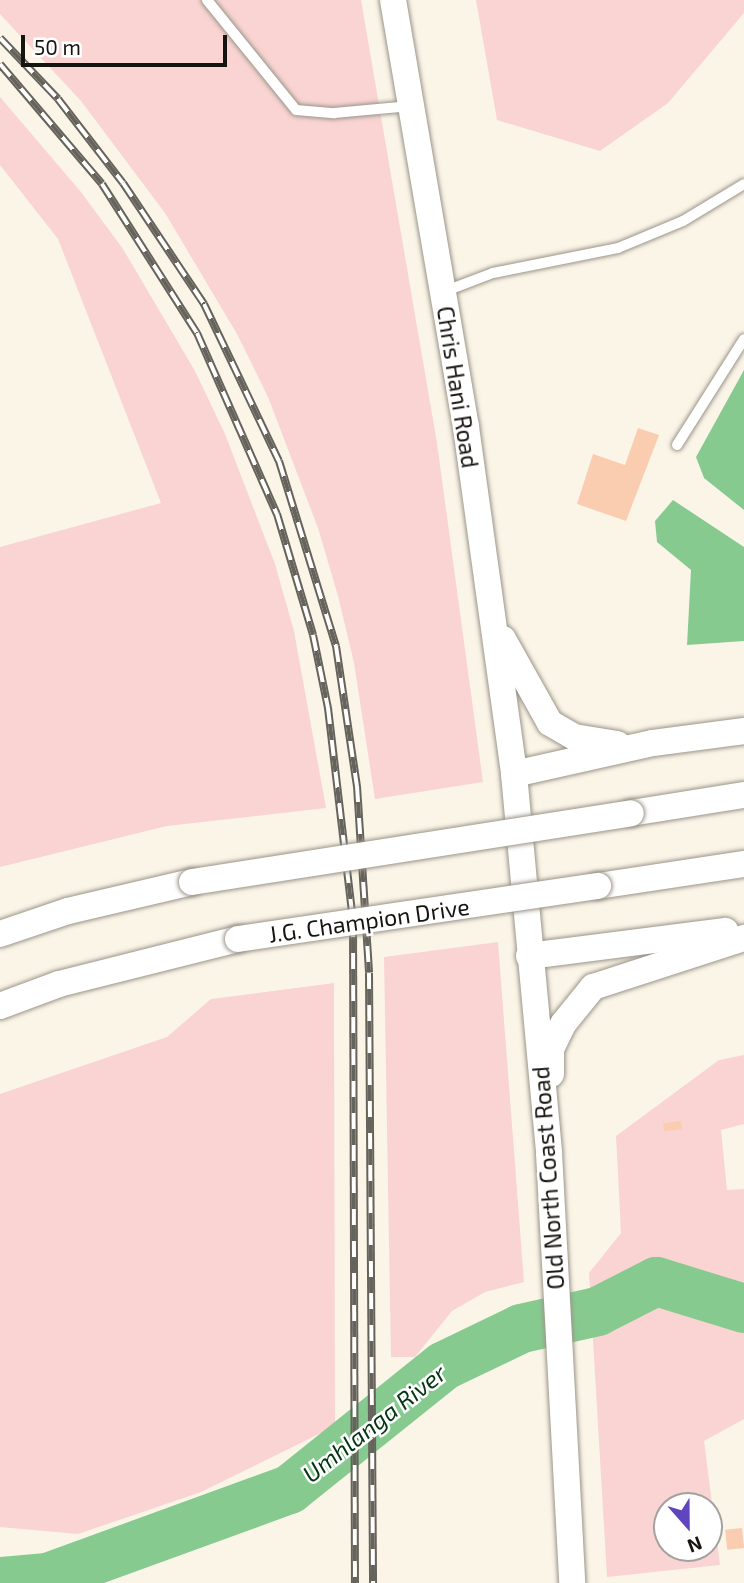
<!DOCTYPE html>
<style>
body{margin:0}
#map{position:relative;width:744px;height:1583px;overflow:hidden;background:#fbf5e8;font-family:"Exo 2",sans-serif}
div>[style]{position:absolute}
.green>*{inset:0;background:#f9d4d2}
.water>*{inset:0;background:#87ca90}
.river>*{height:49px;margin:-24.5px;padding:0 24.5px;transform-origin:24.5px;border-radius:24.5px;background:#87ca90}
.building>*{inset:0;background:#faccb0;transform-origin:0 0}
.roads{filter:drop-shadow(0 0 2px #9b9589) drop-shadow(0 0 2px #9b9589)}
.service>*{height:10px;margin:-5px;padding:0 5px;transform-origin:5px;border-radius:5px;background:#fff}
.tertiary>*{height:26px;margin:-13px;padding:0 13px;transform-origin:13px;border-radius:13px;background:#fff}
.rail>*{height:8px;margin-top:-4px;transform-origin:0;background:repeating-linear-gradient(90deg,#fff 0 16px,#66635c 0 32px);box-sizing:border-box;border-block:2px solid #66635c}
.bridges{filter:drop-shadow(0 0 2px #9b9589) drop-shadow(0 0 2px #9b9589)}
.tertiary-bridge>*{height:26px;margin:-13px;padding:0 13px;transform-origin:13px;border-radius:13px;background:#fff}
span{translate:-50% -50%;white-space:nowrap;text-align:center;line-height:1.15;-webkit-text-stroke:5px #fff;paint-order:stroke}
.street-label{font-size:23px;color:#161410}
.water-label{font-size:24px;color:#023510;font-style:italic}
.north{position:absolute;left:653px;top:1492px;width:70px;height:70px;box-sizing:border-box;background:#fff;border:2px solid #a2a19f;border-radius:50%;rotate:159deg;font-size:19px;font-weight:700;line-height:28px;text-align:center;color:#161410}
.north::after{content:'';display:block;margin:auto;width:24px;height:32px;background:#5f46bf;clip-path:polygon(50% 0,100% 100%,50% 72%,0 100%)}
.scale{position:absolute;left:21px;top:35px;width:206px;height:32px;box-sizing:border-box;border:4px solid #161410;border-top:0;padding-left:9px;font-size:21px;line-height:24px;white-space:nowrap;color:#161410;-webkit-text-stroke:5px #fff;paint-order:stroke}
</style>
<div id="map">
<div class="green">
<div style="clip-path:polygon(0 0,361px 0,437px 443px,483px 782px,375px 799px,354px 663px,338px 596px,318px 528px,268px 397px,237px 334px,165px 213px,81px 101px,0 14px)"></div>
<div style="clip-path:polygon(476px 0,744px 0,744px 13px,668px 103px,600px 151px,497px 120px)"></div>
<div style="clip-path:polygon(0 97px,81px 192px,123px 249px,195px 371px,225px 434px,275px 564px,294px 631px,326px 808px,167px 826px,0 867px,0 547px,161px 503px,58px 239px,0 165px)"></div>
<div style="clip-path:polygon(498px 942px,524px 1282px,485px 1292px,452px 1311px,415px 1357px,391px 1357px,384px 957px)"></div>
<div style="clip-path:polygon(334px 983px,335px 1426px,201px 1492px,78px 1534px,0 1527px,0 1094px,167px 1037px,211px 999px)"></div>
<div style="clip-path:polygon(evenodd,744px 1055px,744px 1124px,721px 1130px,727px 1190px,744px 1189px,744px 1419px,704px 1441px,720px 1565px,607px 1577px,589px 1273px,621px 1233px,616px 1136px,719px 1060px,744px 1055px,667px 1506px,709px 1506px,709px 1548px,667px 1548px,667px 1506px)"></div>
</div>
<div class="water">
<div style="clip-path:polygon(744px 370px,744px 510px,704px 478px,696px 457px)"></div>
<div style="clip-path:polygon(673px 500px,744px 547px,744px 641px,687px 645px,691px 570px,657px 542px,655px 521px)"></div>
</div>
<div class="river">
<div style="left:0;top:1581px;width:47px;rotate:-4.9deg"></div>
<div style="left:47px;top:1577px;width:258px;rotate:-20deg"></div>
<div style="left:289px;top:1489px;width:198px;rotate:-38.7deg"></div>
<div style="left:444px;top:1365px;width:85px;rotate:-25.7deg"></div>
<div style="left:521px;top:1328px;width:78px;rotate:-12.6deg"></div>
<div style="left:597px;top:1311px;width:66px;rotate:-27deg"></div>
<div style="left:656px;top:1281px;width:92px;rotate:17.1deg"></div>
</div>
<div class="building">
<div style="clip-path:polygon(638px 428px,659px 435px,626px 521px,577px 504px,593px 454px,625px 465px)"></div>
<div style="left:681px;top:1121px;width:8px;height:18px;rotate:83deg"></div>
<div style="left:742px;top:1528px;width:20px;height:17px;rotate:84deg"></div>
</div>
<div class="roads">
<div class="service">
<div style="left:207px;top:0;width:141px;rotate:51deg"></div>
<div style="left:296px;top:110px;width:38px;rotate:5deg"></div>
<div style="left:334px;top:113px;width:77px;rotate:-5.2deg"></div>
<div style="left:443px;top:292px;width:53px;rotate:-20.8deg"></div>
<div style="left:493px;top:273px;width:127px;rotate:-11.3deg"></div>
<div style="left:618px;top:248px;width:70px;rotate:-22.6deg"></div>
<div style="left:683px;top:221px;width:71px;rotate:-31.2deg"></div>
<div style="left:677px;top:445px;width:125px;rotate:-57.7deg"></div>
</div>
<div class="tertiary">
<div style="left:393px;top:0;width:433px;rotate:80.3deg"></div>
<div style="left:466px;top:427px;width:350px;rotate:82.1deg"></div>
<div style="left:514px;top:774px;width:381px;rotate:84.7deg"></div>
<div style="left:549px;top:1153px;width:431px;rotate:86.9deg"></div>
<div style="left:503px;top:639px;width:96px;rotate:60.8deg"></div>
<div style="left:550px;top:723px;width:28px;rotate:30deg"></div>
<div style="left:574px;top:737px;width:44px;rotate:9.2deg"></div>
<div style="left:514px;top:774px;width:142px;rotate:-12.6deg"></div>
<div style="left:653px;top:743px;width:92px;rotate:-7.5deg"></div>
<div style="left:631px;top:813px;width:114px;rotate:-9.1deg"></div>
<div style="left:598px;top:886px;width:148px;rotate:-8.6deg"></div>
<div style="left:0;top:934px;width:72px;rotate:-18.7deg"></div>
<div style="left:68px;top:911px;width:127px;rotate:-13.2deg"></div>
<div style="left:529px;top:956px;width:198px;rotate:-7.3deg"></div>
<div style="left:0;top:1006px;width:63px;rotate:-20.4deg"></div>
<div style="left:59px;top:984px;width:185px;rotate:-14.1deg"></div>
<div style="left:551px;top:1074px;width:25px;rotate:-90deg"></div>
<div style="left:551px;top:1049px;width:28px;rotate:-64deg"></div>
<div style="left:563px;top:1024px;width:48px;rotate:-51deg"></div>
<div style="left:593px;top:987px;width:159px;rotate:-18deg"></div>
</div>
</div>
<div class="rail">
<div style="left:0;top:38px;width:84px;rotate:46.4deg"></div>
<div style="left:58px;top:99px;width:106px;rotate:52.3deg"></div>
<div style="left:123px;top:183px;width:146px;rotate:56.2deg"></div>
<div style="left:204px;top:304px;width:174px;rotate:64.5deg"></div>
<div style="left:279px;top:461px;width:194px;rotate:72.9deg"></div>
<div style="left:336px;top:646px;width:142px;rotate:81.5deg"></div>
<div style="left:357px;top:786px;width:187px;rotate:86.3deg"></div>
<div style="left:369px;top:973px;width:610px;rotate:89.62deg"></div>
<div style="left:0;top:64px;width:157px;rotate:49.6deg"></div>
<div style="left:102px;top:184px;width:177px;rotate:57.5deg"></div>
<div style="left:197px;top:333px;width:198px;rotate:66.2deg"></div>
<div style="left:277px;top:514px;width:126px;rotate:73.4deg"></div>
<div style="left:313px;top:635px;width:75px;rotate:78.4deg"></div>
<div style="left:328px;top:708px;width:214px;rotate:83.3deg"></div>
<div style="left:353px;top:921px;width:662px;rotate:89.83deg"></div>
</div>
<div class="bridges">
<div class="tertiary-bridge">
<div style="left:192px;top:882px;width:444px;rotate:-8.9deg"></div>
<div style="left:238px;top:939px;width:364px;rotate:-8.4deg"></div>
</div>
</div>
<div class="street-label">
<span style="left:458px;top:387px;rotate:81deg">Chris Hani Road</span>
<span style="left:369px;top:920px;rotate:-8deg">J.G. Champion Drive</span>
<span style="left:548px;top:1178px;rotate:-94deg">Old North Coast Road</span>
</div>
<div class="water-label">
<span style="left:374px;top:1423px;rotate:-38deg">Umhlanga River</span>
</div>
<div class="north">N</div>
<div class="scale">50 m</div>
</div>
